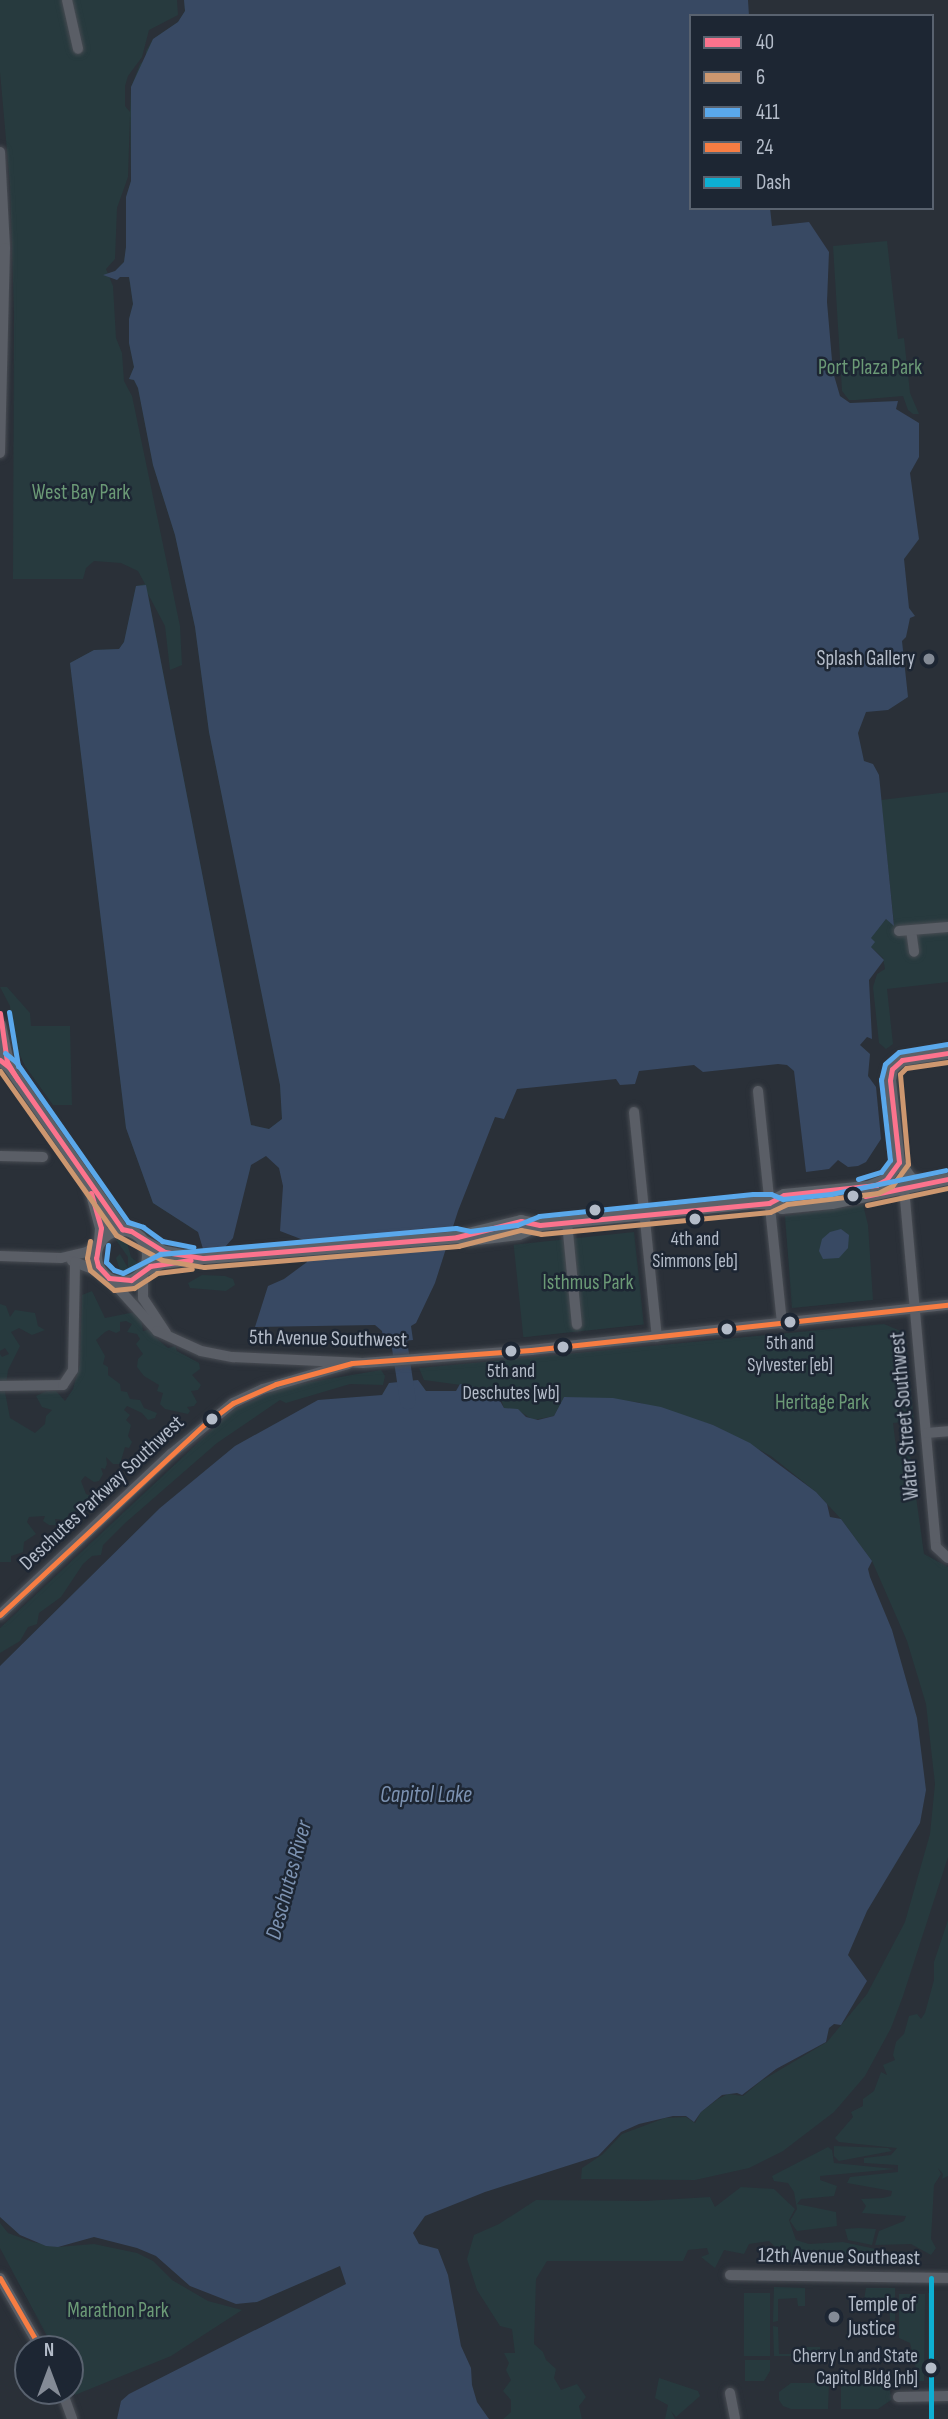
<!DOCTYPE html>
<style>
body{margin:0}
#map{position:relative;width:948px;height:2419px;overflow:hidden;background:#2a3038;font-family:"Sofia Sans Condensed",sans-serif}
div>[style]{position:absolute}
.green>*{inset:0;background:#273a3e;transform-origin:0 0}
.water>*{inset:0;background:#384963}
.river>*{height:16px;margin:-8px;padding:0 8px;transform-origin:8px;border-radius:8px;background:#384963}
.roads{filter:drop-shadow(0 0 2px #484c53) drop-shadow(0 0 2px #484c53)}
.minor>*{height:10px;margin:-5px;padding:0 5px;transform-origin:5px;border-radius:5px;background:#5a5e66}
.major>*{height:12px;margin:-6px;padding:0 6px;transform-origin:6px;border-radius:6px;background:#5c6168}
.major>.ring{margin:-6px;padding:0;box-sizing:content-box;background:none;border:12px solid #5c6168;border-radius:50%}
.bus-1>*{height:5px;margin:-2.5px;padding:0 2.5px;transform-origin:2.5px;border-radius:2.5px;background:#fc738d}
.bus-2>*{height:5px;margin:-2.5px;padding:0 2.5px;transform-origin:2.5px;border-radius:2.5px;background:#cd976f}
.bus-3>*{height:5px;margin:-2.5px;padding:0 2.5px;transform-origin:2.5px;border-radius:2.5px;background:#5aa8eb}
.bus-4>*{height:5px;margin:-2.5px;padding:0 2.5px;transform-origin:2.5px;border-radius:2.5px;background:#f77d43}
.bus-5>*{height:5px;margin:-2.5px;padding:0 2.5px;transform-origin:2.5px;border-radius:2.5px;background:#0dafd3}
.dots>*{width:19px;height:19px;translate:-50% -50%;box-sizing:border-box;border:4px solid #1d2633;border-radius:50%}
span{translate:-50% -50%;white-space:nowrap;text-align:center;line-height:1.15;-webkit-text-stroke:5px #1d2633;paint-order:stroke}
.bus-label{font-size:19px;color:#b4bcc9}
.right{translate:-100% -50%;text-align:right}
.park-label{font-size:21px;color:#6b9a76}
.poi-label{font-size:21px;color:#b4bcc9}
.left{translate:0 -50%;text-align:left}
.street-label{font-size:21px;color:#b4bcc9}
.water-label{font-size:23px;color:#7c92b1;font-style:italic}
.legend{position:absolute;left:689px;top:14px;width:245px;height:196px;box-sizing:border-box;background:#1d2633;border:2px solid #59626f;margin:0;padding:9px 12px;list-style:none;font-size:21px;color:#b4bcc9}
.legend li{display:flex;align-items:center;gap:14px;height:35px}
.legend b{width:35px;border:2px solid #59626f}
.north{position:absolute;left:14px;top:2335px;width:70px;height:70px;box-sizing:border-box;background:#1d2633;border:2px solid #59626f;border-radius:50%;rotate:0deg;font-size:19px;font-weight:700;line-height:28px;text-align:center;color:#b4bcc9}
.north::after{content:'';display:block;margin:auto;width:24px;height:32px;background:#848b96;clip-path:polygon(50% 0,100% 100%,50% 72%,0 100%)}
</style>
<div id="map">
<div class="green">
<div style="clip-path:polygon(evenodd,0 0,177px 0,178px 15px,149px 30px,142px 57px,128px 76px,125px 86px,125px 106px,130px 112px,131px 87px,140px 64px,146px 59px,146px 51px,153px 39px,178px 22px,185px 11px,184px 0,231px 0,313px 1124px,241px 1145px,251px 1165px,244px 1192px,198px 1232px,153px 1203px,126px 1128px,70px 663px,94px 650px,119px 649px,124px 642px,136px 586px,145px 584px,138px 571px,121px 563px,94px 561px,86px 568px,83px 579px,13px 579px,14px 314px,10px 184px,0 72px,0 0,130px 115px,131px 181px,126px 197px,126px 247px,124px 262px,119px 267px,120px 277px,129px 277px,133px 304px,129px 319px,129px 343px,134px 367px,129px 379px,134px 380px,138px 388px,153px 465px,175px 535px,195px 627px,209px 732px,280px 1085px,282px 1119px,269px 1129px,251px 1125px,148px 594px,165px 626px,170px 670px,182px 665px,180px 626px,132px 396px,124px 381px,122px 353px,116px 338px,113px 286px,106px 269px,115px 259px,117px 208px,128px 177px,130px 115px)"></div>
<div style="clip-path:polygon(887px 241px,898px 339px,904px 338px,910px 393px,919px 414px,913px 414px,908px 410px,903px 396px,856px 400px,849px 400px,842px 391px,833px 246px)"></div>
<div style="clip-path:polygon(948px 792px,948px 982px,887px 989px,893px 1044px,886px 1049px,879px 1043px,873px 987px,877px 974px,885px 969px,883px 958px,871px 947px,870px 938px,886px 919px,894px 924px,881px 800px)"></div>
<div style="clip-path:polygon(0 987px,7px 987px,30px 1013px,31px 1026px,70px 1026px,72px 1105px,53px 1105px,25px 1066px,13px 1040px,10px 1006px)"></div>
<div style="clip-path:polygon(863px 1205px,868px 1225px,873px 1300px,792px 1308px,785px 1216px)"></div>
<div style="left:634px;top:1232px;width:93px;height:121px;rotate:84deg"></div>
<div style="clip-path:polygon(126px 1239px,131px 1257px,138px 1263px,132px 1271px,121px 1273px,116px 1258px,120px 1254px,128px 1268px,128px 1257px,116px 1240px)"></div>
<div style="clip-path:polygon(202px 1275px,225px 1276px,233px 1279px,235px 1285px,226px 1291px,190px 1288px,188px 1283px)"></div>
<div style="clip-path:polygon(92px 1291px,105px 1318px,135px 1312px,141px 1318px,143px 1331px,152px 1329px,156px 1338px,168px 1348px,175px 1346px,177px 1351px,199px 1363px,200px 1369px,192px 1375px,201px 1385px,198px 1390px,191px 1391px,197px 1402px,194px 1406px,187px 1407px,190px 1411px,188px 1414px,165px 1409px,160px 1404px,163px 1393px,157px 1391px,159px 1385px,144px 1376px,137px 1367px,138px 1359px,143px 1354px,136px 1344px,140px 1339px,137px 1334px,127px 1332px,132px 1324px,126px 1321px,120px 1322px,120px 1331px,116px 1333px,109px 1330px,105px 1332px,96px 1340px,105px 1356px,103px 1364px,108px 1367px,108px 1375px,120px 1384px,121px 1391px,127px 1392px,130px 1399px,140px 1400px,144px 1408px,157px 1413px,155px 1418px,148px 1420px,142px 1413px,127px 1406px,124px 1410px,130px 1415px,126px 1420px,131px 1425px,128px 1436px,132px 1442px,129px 1448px,125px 1447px,120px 1464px,113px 1464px,106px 1457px,107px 1464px,105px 1469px,101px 1468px,103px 1474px,99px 1481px,94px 1482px,85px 1476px,81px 1481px,86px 1494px,95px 1498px,95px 1507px,78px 1506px,74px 1513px,69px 1513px,66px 1520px,55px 1519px,56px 1525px,49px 1525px,43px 1521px,45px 1516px,29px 1517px,27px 1522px,36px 1534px,24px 1542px,23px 1552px,11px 1556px,11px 1562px,0 1562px,0 1354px,2px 1357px,9px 1354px,5px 1348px,0 1351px,0 1304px,6px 1306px,10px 1317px,15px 1310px,35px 1313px,38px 1326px,45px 1330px,32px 1335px,19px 1328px,11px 1332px,20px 1346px,8px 1370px,5px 1392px,10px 1418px,35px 1433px,45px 1424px,46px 1416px,52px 1410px,42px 1407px,36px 1396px,47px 1391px,56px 1391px,65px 1401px,73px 1389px,80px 1364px,82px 1295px)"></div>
<div style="clip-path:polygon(884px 1324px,905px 1333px,914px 1421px,893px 1423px,897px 1455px,910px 1454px,924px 1554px,948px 1567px,948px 1857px,903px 1996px,891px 2028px,865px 2076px,834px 2112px,783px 2151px,749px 2168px,695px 2180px,581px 2179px,582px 2168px,603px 2154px,622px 2134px,665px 2118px,686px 2117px,695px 2123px,701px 2112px,718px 2099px,728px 2094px,743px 2096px,761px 2081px,827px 2042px,867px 1994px,905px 1922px,930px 1834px,935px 1784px,926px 1704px,907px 1641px,872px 1561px,841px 1519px,816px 1492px,771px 1456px,713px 1425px,637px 1402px,564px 1397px,554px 1416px,533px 1420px,518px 1410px,504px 1408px,500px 1396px,483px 1388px,424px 1380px,419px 1368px)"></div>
<div style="clip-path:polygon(381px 1370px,385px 1376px,383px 1385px,350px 1384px,286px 1403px,280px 1400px,217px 1443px,124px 1524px,103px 1545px,101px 1555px,92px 1556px,83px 1564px,61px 1597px,39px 1613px,37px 1624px,28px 1627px,20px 1641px,0 1653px,0 1628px,232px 1411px,282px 1387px)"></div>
<div style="clip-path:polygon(948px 1920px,948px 2176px,942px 2179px,943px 2174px,938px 2168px,941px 2174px,934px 2185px,931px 2239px,936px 2248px,931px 2255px,911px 2244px,875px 2245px,879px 2231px,904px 2221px,906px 2216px,862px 2213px,866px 2206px,861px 2199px,883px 2198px,891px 2196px,892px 2191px,847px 2183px,850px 2177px,898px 2172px,898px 2165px,864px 2163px,864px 2158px,891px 2155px,897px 2148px,839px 2142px,835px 2138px,853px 2117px,851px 2112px,863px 2106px,863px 2099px,874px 2091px,881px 2072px,887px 2075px,883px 2065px,895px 2060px,893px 2055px,896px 2042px,904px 2034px,909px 2016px,917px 2014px,921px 2019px,925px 2013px,934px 1980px,934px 1962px)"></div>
<div style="clip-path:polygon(834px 2146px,888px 2148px,892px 2151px,839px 2161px,834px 2156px)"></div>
<div style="clip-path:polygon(828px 2147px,832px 2150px,834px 2163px,895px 2169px,820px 2176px,820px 2180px,837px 2186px,834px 2196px,801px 2199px,797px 2204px,836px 2212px,837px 2226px,797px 2231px,790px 2221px,797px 2209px,794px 2192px,788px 2183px,774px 2181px,772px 2176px)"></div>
<div style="clip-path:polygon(741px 2187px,774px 2189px,795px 2209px,789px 2220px,796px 2240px,809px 2244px,843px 2242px,885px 2251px,888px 2257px,849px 2255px,835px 2250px,787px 2258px,769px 2241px,749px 2244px,744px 2254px,724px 2250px,715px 2268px,701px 2257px,709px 2254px,707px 2248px,688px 2250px,683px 2261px,547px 2261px,536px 2279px,534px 2344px,543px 2352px,546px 2360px,556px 2369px,554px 2378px,561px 2390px,577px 2384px,586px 2397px,579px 2406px,582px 2419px,503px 2419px,511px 2412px,511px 2400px,503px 2391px,511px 2380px,506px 2370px,509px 2363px,504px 2353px,515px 2353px,512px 2329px,500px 2326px,477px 2290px,467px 2259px,474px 2235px,499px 2224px,536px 2200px,645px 2201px,710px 2197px,715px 2207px)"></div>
<div style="clip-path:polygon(0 2223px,8px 2233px,33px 2242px,58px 2247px,94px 2244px,137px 2253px,153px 2261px,172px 2280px,208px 2301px,242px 2310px,171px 2356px,75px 2395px,70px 2384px,70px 2349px,54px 2349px,0 2248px)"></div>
<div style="clip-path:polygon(858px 2228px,876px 2229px,872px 2245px,848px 2240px,845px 2229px)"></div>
<div style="clip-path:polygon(774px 2287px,805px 2288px,805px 2306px,798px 2306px,797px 2298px,778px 2299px,778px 2321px,773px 2322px)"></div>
<div style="clip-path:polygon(866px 2288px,895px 2288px,895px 2321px,890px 2321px,889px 2299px,870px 2298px,870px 2306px,863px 2306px)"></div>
<div style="left:744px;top:2293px;width:26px;height:63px"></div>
<div style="left:934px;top:2293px;width:84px;height:6px;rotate:90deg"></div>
<div style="clip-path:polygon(899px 2294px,925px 2294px,924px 2381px,919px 2381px,910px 2343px,899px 2338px)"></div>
<div style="clip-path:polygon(773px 2326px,778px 2327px,779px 2354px,797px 2354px,797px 2347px,820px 2347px,820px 2352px,816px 2352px,816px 2356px,774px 2356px)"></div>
<div style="clip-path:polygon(770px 2360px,770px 2371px,764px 2381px,745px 2381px,745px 2360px)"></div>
<div style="clip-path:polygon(659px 2378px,698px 2391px,700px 2396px,676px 2417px,671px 2411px,675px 2419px,665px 2419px,668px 2405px,655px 2398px)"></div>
<div style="clip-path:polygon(791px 2383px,829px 2383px,828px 2409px,791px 2409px,783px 2406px,779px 2400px,779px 2392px)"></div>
<div style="clip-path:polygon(841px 2383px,883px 2384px,890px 2389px,891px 2400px,878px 2409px,841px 2409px)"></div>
</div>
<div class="water">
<div style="clip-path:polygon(184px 0,748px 0,749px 16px,691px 16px,691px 208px,770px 208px,772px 226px,809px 222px,829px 252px,827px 302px,833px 372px,840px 396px,850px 403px,898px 401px,896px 409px,919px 423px,919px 457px,910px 473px,919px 539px,904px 559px,909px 608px,915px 616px,910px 618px,906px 637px,902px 641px,908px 697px,888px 710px,866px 712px,858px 733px,864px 761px,873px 764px,879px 775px,894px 926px,886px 919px,871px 938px,875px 942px,871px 947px,884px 960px,869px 980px,872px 1039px,867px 1037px,860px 1045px,870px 1054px,868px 1076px,876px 1087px,881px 1139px,866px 1162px,858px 1166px,848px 1167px,838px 1160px,829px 1169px,806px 1172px,794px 1071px,787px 1065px,778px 1064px,703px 1072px,694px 1065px,639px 1071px,635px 1084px,620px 1085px,616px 1079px,517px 1089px,504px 1119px,495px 1117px,458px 1211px,435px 1283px,416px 1323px,411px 1326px,413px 1340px,384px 1343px,382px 1331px,375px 1325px,255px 1327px,268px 1286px,284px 1279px,307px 1262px,306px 1241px,280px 1231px,283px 1186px,279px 1168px,266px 1156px,251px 1165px,233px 1238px,225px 1247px,203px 1249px,198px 1232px,153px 1203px,126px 1128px,70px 663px,94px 650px,119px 649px,124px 642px,136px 586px,146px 585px,251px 1125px,269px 1129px,282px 1119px,280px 1085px,209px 732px,195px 627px,175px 535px,153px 465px,138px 388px,134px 380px,129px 379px,134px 367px,129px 343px,129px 319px,133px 304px,130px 283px,129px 277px,120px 277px,117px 280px,103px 275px,115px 271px,124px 262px,126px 247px,126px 197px,131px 181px,131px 87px,153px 39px,178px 22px,185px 11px)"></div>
<div style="clip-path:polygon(841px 1229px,849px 1235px,848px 1248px,839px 1258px,823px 1259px,819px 1251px,822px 1239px,830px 1232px)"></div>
<div style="clip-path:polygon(418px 1380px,426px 1391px,456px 1391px,460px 1384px,479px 1388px,486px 1397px,500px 1401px,504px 1408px,518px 1409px,526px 1417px,538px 1420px,554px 1416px,564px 1397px,613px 1398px,661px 1407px,713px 1425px,750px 1443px,816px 1492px,827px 1504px,830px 1517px,841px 1519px,872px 1561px,868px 1569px,870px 1577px,892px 1630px,917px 1718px,926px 1790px,920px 1823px,867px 1911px,848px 1955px,867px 1981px,841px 2025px,834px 2024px,829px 2028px,826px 2042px,776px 2069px,742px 2095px,737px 2093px,722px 2095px,701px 2112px,694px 2122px,686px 2116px,673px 2116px,639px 2124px,621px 2132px,598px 2156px,485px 2192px,425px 2216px,413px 2233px,419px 2244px,438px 2249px,448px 2275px,461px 2346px,471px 2368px,472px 2385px,477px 2402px,489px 2419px,117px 2419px,121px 2401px,129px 2394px,346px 2284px,340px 2266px,257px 2302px,236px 2304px,190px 2286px,156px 2256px,137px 2248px,94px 2237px,58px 2247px,46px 2246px,20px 2235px,0 2217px,0 1666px,160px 1508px,235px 1446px,318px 1400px,382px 1395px,389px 1383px)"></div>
</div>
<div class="river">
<div style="left:399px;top:1341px;width:61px;rotate:81.5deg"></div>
</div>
<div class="roads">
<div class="minor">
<div style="left:67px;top:0;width:50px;rotate:77.3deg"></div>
<div style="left:0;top:152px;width:96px;rotate:87deg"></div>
<div style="left:5px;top:248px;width:205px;rotate:91.4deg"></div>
<div style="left:911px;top:930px;width:22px;rotate:82deg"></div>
<div style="left:899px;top:931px;width:49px;rotate:-4.7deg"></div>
<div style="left:758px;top:1091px;width:234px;rotate:84.1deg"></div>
<div style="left:634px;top:1112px;width:226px;rotate:84.2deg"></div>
<div style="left:0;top:1156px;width:43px;rotate:1.3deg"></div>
<div style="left:904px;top:1188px;width:360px;rotate:84.9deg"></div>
<div style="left:936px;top:1547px;width:16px;rotate:43deg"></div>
<div style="left:567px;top:1222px;width:103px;rotate:84.5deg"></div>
<div style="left:0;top:1256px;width:61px;rotate:1.9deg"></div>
<div style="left:61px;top:1258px;width:27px;rotate:-13deg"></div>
<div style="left:87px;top:1252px;width:15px;rotate:-37deg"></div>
<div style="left:72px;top:1261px;width:33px;rotate:21deg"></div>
<div style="left:143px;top:1272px;width:26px;rotate:90deg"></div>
<div style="left:143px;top:1298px;width:42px;rotate:56.7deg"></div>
<div style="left:109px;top:1278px;width:72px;rotate:47.8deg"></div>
<div style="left:157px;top:1331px;width:48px;rotate:24.4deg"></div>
<div style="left:201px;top:1351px;width:33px;rotate:11deg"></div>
<div style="left:233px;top:1357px;width:130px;rotate:2.6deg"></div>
<div style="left:363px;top:1363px;width:169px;rotate:-4.4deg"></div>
<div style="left:531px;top:1350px;width:419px;rotate:-6.2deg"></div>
<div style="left:0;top:1386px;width:63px;rotate:-0.9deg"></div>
<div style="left:63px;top:1385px;width:18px;rotate:-56deg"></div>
<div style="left:73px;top:1370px;width:108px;rotate:-88.9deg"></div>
<div style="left:927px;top:1433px;width:21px;rotate:-5deg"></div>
<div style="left:0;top:1615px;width:235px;rotate:-43.3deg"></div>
<div style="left:171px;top:1454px;width:80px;rotate:-39.4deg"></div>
<div style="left:233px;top:1403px;width:33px;rotate:-25deg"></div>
<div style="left:263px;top:1389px;width:89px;rotate:-16.4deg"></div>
<div style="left:730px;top:2275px;width:218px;rotate:0.8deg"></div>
<div style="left:0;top:2278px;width:82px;rotate:60deg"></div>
<div style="left:62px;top:2391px;width:30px;rotate:70deg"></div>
<div style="left:730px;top:2393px;width:26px;rotate:79deg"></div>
<div style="left:898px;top:2397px;width:50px;rotate:-1.1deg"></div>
</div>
<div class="major">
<div style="left:0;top:1025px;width:43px;rotate:77.9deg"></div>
<div style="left:0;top:1060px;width:11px;rotate:38deg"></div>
<div style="left:9px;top:1067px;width:198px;rotate:55.1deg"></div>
<div style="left:899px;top:1162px;width:21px;rotate:55deg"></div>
<div style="left:911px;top:1179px;width:14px;rotate:17deg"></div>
<div style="left:90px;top:1187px;width:42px;rotate:75deg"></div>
<div style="left:101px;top:1228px;width:14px;rotate:94deg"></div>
<div style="left:769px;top:1203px;width:17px;rotate:-28deg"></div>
<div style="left:784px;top:1195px;width:84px;rotate:-5.4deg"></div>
<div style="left:868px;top:1187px;width:19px;rotate:-21deg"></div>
<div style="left:886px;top:1180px;width:22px;rotate:-54deg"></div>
<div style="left:899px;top:1162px;width:82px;rotate:-96.3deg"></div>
<div style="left:890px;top:1080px;width:11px;rotate:-80deg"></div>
<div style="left:892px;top:1069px;width:13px;rotate:-42deg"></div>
<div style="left:902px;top:1060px;width:47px;rotate:-8.7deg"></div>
<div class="ring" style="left:96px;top:1230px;width:40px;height:40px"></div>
<div style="left:460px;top:1236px;width:63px;rotate:-13.8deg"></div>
<div style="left:521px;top:1221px;width:19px;rotate:12deg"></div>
<div style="left:145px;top:1242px;width:22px;rotate:27deg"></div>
<div style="left:165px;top:1252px;width:21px;rotate:11deg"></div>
<div style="left:144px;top:1271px;width:19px;rotate:-25deg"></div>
<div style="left:161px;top:1263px;width:43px;rotate:-6.6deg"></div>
<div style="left:204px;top:1258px;width:254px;rotate:-4.7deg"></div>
<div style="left:457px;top:1237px;width:12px;rotate:14deg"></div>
<div style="left:469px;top:1240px;width:50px;rotate:-6.8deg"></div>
<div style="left:519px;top:1234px;width:23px;rotate:-23deg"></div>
<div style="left:540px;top:1225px;width:215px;rotate:-5.9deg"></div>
<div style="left:754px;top:1203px;width:15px"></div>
<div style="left:769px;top:1203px;width:14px;rotate:21deg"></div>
<div style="left:782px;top:1208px;width:50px;rotate:-5.7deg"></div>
<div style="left:832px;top:1203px;width:118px;rotate:-11.7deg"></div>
</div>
</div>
<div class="bus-1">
<div style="left:0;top:1013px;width:49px;rotate:81.9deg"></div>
<div style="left:7px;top:1062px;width:21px;rotate:59deg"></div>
<div style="left:0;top:1060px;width:11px;rotate:38deg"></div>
<div style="left:9px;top:1067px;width:198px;rotate:55.1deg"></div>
<div style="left:122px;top:1229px;width:9px;rotate:13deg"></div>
<div style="left:131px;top:1231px;width:40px;rotate:32deg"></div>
<div style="left:165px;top:1252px;width:39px;rotate:9deg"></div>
<div style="left:204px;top:1258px;width:254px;rotate:-4.7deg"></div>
<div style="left:457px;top:1237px;width:66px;rotate:-14deg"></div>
<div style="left:521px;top:1221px;width:19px;rotate:12deg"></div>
<div style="left:540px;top:1225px;width:230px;rotate:-5.5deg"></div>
<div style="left:769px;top:1203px;width:17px;rotate:-28deg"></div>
<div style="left:784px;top:1195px;width:93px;rotate:-6.2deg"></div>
<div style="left:876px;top:1185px;width:11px;rotate:-27deg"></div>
<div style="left:886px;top:1180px;width:22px;rotate:-54deg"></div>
<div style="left:899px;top:1162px;width:82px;rotate:-96.3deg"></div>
<div style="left:890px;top:1080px;width:11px;rotate:-80deg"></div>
<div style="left:892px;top:1069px;width:13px;rotate:-42deg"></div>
<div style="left:902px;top:1060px;width:47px;rotate:-8.7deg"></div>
<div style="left:91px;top:1193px;width:36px;rotate:74deg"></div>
<div style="left:101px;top:1228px;width:30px;rotate:99deg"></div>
<div style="left:96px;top:1258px;width:8px;rotate:76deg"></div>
<div style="left:98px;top:1266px;width:16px;rotate:47deg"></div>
<div style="left:109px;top:1278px;width:22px;rotate:5deg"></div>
<div style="left:131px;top:1280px;width:24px;rotate:-36deg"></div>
<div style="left:150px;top:1266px;width:41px;rotate:-8.3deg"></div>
<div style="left:865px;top:1196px;width:85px;rotate:-11.6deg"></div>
</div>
<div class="bus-2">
<div style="left:0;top:1071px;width:201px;rotate:54.7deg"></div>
<div style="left:116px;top:1235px;width:52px;rotate:28.5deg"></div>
<div style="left:162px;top:1260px;width:43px;rotate:9.5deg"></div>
<div style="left:204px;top:1267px;width:255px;rotate:-4.7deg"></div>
<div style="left:458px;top:1246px;width:65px;rotate:-14.3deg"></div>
<div style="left:521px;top:1230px;width:20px;rotate:11deg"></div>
<div style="left:541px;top:1234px;width:230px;rotate:-5.5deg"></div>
<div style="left:770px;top:1212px;width:19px;rotate:-25deg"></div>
<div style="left:787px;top:1204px;width:92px;rotate:-6.9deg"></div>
<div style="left:878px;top:1193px;width:16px;rotate:-27deg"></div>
<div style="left:892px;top:1186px;width:27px;rotate:-54deg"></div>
<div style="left:908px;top:1164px;width:90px;rotate:-95.1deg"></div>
<div style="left:900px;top:1074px;width:8px;rotate:-45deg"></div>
<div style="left:906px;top:1068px;width:42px;rotate:-8.1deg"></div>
<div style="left:867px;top:1205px;width:83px;rotate:-11.9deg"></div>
<div style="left:90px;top:1241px;width:17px;rotate:100deg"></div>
<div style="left:87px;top:1258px;width:12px;rotate:76deg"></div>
<div style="left:90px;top:1270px;width:31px;rotate:40deg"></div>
<div style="left:114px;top:1290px;width:20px;rotate:-6deg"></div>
<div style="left:134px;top:1288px;width:27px;rotate:-33deg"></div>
<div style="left:157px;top:1273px;width:35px;rotate:-7deg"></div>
</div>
<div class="bus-3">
<div style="left:9px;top:1012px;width:55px;rotate:80.5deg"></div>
<div style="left:5px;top:1053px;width:14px;rotate:39deg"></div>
<div style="left:16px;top:1062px;width:195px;rotate:55deg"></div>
<div style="left:128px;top:1222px;width:16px;rotate:18deg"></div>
<div style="left:143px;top:1227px;width:24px;rotate:36deg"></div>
<div style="left:162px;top:1241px;width:32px;rotate:11deg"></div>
<div style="left:858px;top:1179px;width:24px;rotate:-17deg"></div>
<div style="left:881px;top:1172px;width:15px;rotate:-53deg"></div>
<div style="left:890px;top:1160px;width:81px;rotate:-96.4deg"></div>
<div style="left:881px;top:1080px;width:16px;rotate:-76deg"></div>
<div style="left:885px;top:1064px;width:18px;rotate:-41deg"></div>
<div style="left:899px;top:1052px;width:49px;rotate:-9.5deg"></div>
<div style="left:108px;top:1245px;width:17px;rotate:97deg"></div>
<div style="left:106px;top:1262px;width:11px;rotate:45deg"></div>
<div style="left:114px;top:1270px;width:9px;rotate:18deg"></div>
<div style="left:123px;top:1273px;width:42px;rotate:-27.2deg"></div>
<div style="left:160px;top:1254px;width:297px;rotate:-5deg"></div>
<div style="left:456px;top:1228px;width:14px;rotate:12deg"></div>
<div style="left:470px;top:1231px;width:47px;rotate:-7.3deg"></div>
<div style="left:517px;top:1225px;width:24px;rotate:-22deg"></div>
<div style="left:539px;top:1216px;width:215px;rotate:-5.9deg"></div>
<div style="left:753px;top:1194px;width:18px"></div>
<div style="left:771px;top:1194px;width:13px;rotate:23deg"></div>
<div style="left:783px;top:1199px;width:48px;rotate:-5.9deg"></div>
<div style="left:831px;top:1194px;width:117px;rotate:-11.8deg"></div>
</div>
<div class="bus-4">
<div style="left:0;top:1615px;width:280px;rotate:-43deg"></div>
<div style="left:205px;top:1424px;width:35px;rotate:-37deg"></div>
<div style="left:233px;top:1403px;width:47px;rotate:-23.8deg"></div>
<div style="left:276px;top:1384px;width:79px;rotate:-15.4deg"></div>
<div style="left:352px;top:1363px;width:179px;rotate:-4.2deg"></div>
<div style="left:531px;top:1350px;width:419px;rotate:-6.2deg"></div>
<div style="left:0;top:2278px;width:82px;rotate:60deg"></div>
</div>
<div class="bus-5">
<div style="left:931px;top:2278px;width:141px;rotate:90deg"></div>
</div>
<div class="dots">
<div style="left:929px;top:659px;background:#848b96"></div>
<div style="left:853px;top:1196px;background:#b4bcc9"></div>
<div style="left:595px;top:1210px;background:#b4bcc9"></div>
<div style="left:695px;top:1219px;background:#b4bcc9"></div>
<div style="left:790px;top:1322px;background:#b4bcc9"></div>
<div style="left:727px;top:1329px;background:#b4bcc9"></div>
<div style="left:563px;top:1347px;background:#b4bcc9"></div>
<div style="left:511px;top:1351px;background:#b4bcc9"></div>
<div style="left:212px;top:1419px;background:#b4bcc9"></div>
<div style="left:834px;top:2317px;background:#848b96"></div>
<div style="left:931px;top:2368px;background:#b4bcc9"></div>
</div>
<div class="bus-label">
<span style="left:695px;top:1251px">4th and<br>Simmons [eb]</span>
<span style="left:790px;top:1355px">5th and<br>Sylvester [eb]</span>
<span style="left:511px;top:1383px">5th and<br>Deschutes [wb]</span>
<span class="right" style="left:918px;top:2368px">Cherry Ln and State<br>Capitol Bldg [nb]</span>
</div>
<div class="park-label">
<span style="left:870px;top:368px">Port Plaza Park</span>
<span style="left:81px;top:493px">West Bay Park</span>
<span style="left:588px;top:1283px">Isthmus Park</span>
<span style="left:822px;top:1403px">Heritage Park</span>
<span style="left:118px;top:2311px">Marathon Park</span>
</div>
<div class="poi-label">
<span class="right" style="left:915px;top:659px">Splash Gallery</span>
<span class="left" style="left:848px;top:2317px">Temple of<br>Justice</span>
</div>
<div class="street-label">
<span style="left:328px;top:1339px;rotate:1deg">5th Avenue Southwest</span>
<span style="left:905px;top:1416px;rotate:-95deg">Water Street Southwest</span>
<span style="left:102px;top:1493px;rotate:-43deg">Deschutes Parkway Southwest</span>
<span style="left:839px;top:2257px;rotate:1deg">12th Avenue Southeast</span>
</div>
<div class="water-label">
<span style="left:426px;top:1795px">Capitol Lake</span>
<span style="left:289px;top:1880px;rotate:-75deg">Deschutes River</span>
</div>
<ul class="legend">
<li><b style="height:9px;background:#fc738d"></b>40</li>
<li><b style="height:9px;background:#cd976f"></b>6</li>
<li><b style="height:9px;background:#5aa8eb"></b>411</li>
<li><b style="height:9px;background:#f77d43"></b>24</li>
<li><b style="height:9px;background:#0dafd3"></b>Dash</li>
</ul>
<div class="north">N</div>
</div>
